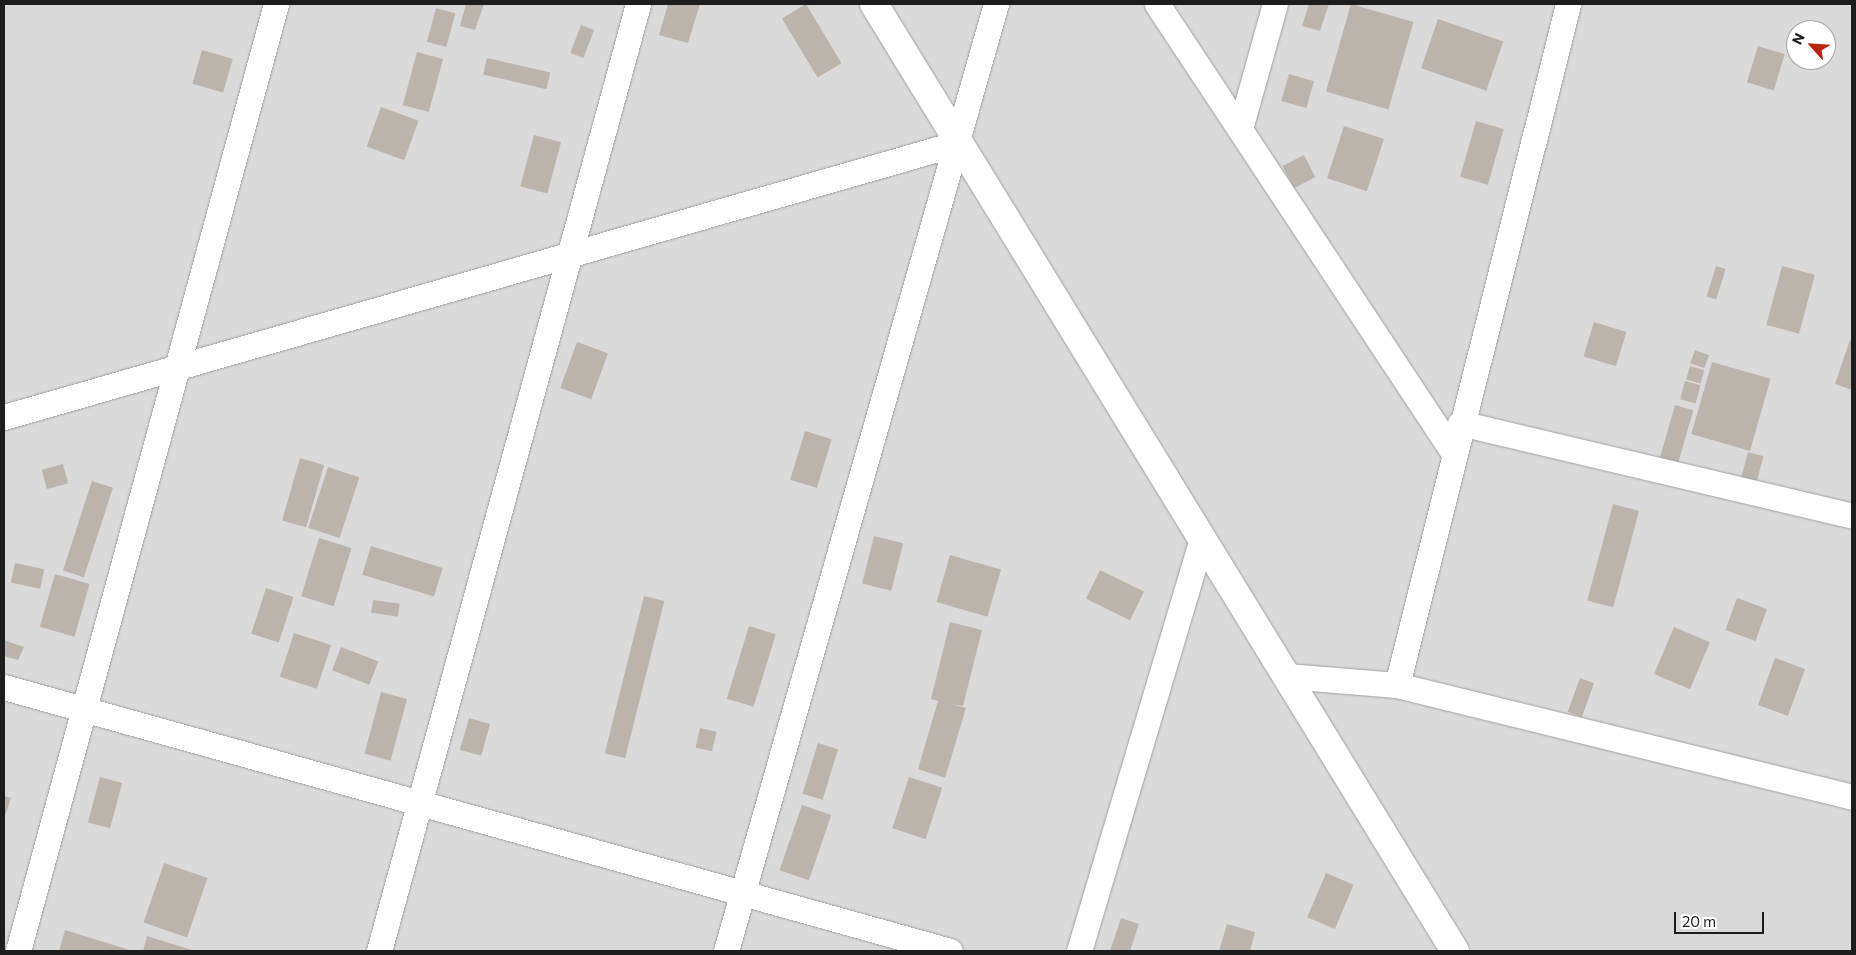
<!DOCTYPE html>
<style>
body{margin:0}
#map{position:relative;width:1856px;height:955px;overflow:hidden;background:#edebe3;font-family:Commissioner,sans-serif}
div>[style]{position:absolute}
.residential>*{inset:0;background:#dbdada}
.building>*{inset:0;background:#bab4ad;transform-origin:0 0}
.roads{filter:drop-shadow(0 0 1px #a1a1a1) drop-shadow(0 0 1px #a1a1a1)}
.minor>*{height:25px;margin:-12.5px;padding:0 12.5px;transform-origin:12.5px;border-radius:12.5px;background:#fff}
.tertiary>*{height:28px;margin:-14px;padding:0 14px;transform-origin:14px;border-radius:14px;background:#fff}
span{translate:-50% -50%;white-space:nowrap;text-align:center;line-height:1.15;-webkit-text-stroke:4px #fff;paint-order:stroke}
.frame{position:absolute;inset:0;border:5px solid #1d1d1d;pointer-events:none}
.north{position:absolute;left:1786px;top:20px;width:50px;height:50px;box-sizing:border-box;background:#fff;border:1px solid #a5a5a5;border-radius:50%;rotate:296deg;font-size:14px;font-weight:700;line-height:20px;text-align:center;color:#1d1d1d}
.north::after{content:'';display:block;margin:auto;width:18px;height:22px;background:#bd220d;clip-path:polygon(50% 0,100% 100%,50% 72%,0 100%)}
.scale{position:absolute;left:1674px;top:912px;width:90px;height:22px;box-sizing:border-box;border:2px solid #1d1d1d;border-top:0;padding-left:6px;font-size:15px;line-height:18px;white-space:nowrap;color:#1d1d1d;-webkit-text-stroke:4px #fff;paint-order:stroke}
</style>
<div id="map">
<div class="residential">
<div style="clip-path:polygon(evenodd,4px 4px,1852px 4px,1852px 951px,4px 951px,4px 4px,1796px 30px,1826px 30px,1826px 60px,1796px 60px,1796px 30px)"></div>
</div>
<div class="building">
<div style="clip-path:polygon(466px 4px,484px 4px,475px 30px,460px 26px)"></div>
<div style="clip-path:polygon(668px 4px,700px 4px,688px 43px,659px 35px)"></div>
<div style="left:806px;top:4px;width:69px;height:28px;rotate:59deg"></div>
<div style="clip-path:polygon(1309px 4px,1329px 4px,1320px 31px,1302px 26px)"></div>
<div style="left:1351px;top:4px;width:65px;height:91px;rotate:16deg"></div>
<div style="left:436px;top:8px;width:20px;height:35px;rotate:15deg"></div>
<div style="left:1438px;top:19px;width:69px;height:52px;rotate:19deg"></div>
<div style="left:581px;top:25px;width:14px;height:30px;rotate:21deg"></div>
<div style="left:1758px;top:46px;width:28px;height:38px;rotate:17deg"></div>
<div style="left:202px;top:50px;width:32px;height:35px;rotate:16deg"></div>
<div style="left:417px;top:52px;width:27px;height:55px;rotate:15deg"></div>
<div style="left:487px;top:58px;width:65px;height:17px;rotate:13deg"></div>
<div style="left:1289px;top:74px;width:26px;height:28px;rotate:16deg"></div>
<div style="left:381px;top:107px;width:40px;height:42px;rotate:20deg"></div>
<div style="left:1476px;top:121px;width:29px;height:58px;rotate:16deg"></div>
<div style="left:1344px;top:126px;width:42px;height:55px;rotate:18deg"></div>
<div style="left:534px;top:135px;width:28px;height:53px;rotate:15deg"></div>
<div style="left:1304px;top:155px;width:25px;height:24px;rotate:63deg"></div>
<div style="left:1716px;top:266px;width:10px;height:32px;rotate:17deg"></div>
<div style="left:1782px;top:266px;width:34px;height:61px;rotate:15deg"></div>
<div style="left:1594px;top:322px;width:34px;height:36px;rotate:17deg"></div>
<div style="clip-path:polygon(1850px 340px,1852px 341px,1852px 390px,1835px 384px)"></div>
<div style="left:577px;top:342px;width:33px;height:49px;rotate:20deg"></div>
<div style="left:1695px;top:350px;width:15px;height:14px;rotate:20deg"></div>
<div style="left:1712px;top:362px;width:61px;height:75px;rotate:16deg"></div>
<div style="left:1690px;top:366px;width:15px;height:14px;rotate:16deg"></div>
<div style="left:1685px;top:381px;width:16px;height:19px;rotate:15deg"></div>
<div style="left:1675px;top:405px;width:19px;height:54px;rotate:16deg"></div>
<div style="left:805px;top:431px;width:28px;height:51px;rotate:17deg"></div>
<div style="left:1748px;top:452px;width:16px;height:29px;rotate:15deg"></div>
<div style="left:300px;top:458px;width:25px;height:65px;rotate:16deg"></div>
<div style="left:63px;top:464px;width:20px;height:22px;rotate:75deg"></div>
<div style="left:328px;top:467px;width:33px;height:64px;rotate:18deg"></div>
<div style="left:92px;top:481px;width:22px;height:94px;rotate:18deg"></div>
<div style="left:1613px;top:504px;width:27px;height:100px;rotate:15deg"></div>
<div style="left:874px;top:536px;width:30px;height:49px;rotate:14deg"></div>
<div style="left:319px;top:538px;width:34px;height:61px;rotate:17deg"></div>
<div style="left:371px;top:546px;width:75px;height:30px;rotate:17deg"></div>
<div style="left:950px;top:555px;width:53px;height:49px;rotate:16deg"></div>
<div style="left:15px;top:563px;width:30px;height:20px;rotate:12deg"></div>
<div style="left:1100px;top:570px;width:49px;height:32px;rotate:26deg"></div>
<div style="left:55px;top:574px;width:36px;height:55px;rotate:16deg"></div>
<div style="left:266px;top:588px;width:29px;height:48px;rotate:18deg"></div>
<div style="left:644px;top:596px;width:21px;height:162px;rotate:14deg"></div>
<div style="left:1737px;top:598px;width:32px;height:34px;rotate:20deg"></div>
<div style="left:373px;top:600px;width:27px;height:13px;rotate:8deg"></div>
<div style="clip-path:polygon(950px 622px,982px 630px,963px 706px,950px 704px,966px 708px,945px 778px,918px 769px,938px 701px,931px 699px)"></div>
<div style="left:749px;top:626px;width:28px;height:76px;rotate:17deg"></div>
<div style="left:1674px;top:627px;width:39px;height:51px;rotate:23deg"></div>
<div style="left:294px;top:633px;width:39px;height:46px;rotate:18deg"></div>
<div style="clip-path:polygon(4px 640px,24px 647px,18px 660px,4px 656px)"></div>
<div style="left:341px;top:647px;width:40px;height:25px;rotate:21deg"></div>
<div style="left:1775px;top:658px;width:32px;height:50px;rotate:20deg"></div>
<div style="left:1580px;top:678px;width:15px;height:36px;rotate:20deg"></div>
<div style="left:381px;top:692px;width:27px;height:64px;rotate:15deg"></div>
<div style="left:469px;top:718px;width:22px;height:33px;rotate:16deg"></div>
<div style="left:700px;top:728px;width:17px;height:20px;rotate:13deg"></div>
<div style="left:818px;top:743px;width:21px;height:53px;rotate:17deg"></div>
<div style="left:100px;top:777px;width:23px;height:47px;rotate:15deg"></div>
<div style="left:909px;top:777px;width:35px;height:54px;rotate:18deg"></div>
<div style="clip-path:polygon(4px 796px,11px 798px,4px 819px)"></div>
<div style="left:802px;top:805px;width:31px;height:69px;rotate:19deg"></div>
<div style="left:164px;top:863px;width:46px;height:63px;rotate:19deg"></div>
<div style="left:1326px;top:873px;width:30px;height:48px;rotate:23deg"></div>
<div style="clip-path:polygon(1121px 918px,1139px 924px,1130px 951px,1110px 951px)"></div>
<div style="clip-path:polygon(1227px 924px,1255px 932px,1250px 951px,1219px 951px)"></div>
<div style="clip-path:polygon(65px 930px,133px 951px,59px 951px)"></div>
<div style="clip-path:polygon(147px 936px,195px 951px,143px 951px)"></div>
</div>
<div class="roads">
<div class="minor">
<div style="left:1157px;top:4px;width:537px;rotate:56.55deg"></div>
<div style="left:1240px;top:129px;width:130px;rotate:-74.4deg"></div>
<div style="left:4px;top:417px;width:993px;rotate:-16.02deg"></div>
<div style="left:1460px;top:423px;width:403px;rotate:13.3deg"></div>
<div style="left:1287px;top:676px;width:110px;rotate:4.7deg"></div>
<div style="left:1397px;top:685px;width:469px;rotate:13.8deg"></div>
<div style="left:1397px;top:685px;width:702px;rotate:-75.9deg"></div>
<div style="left:4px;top:687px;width:982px;rotate:15.59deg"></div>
<div style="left:18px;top:951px;width:982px;rotate:-74.76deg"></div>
<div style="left:379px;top:951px;width:982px;rotate:-74.7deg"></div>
<div style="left:726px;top:951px;width:985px;rotate:-74.09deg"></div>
<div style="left:1079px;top:951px;width:431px;rotate:-73.4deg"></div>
</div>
<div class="tertiary">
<div style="left:874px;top:4px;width:1111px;rotate:58.47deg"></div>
</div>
</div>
<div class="frame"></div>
<div class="north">N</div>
<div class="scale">20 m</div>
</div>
